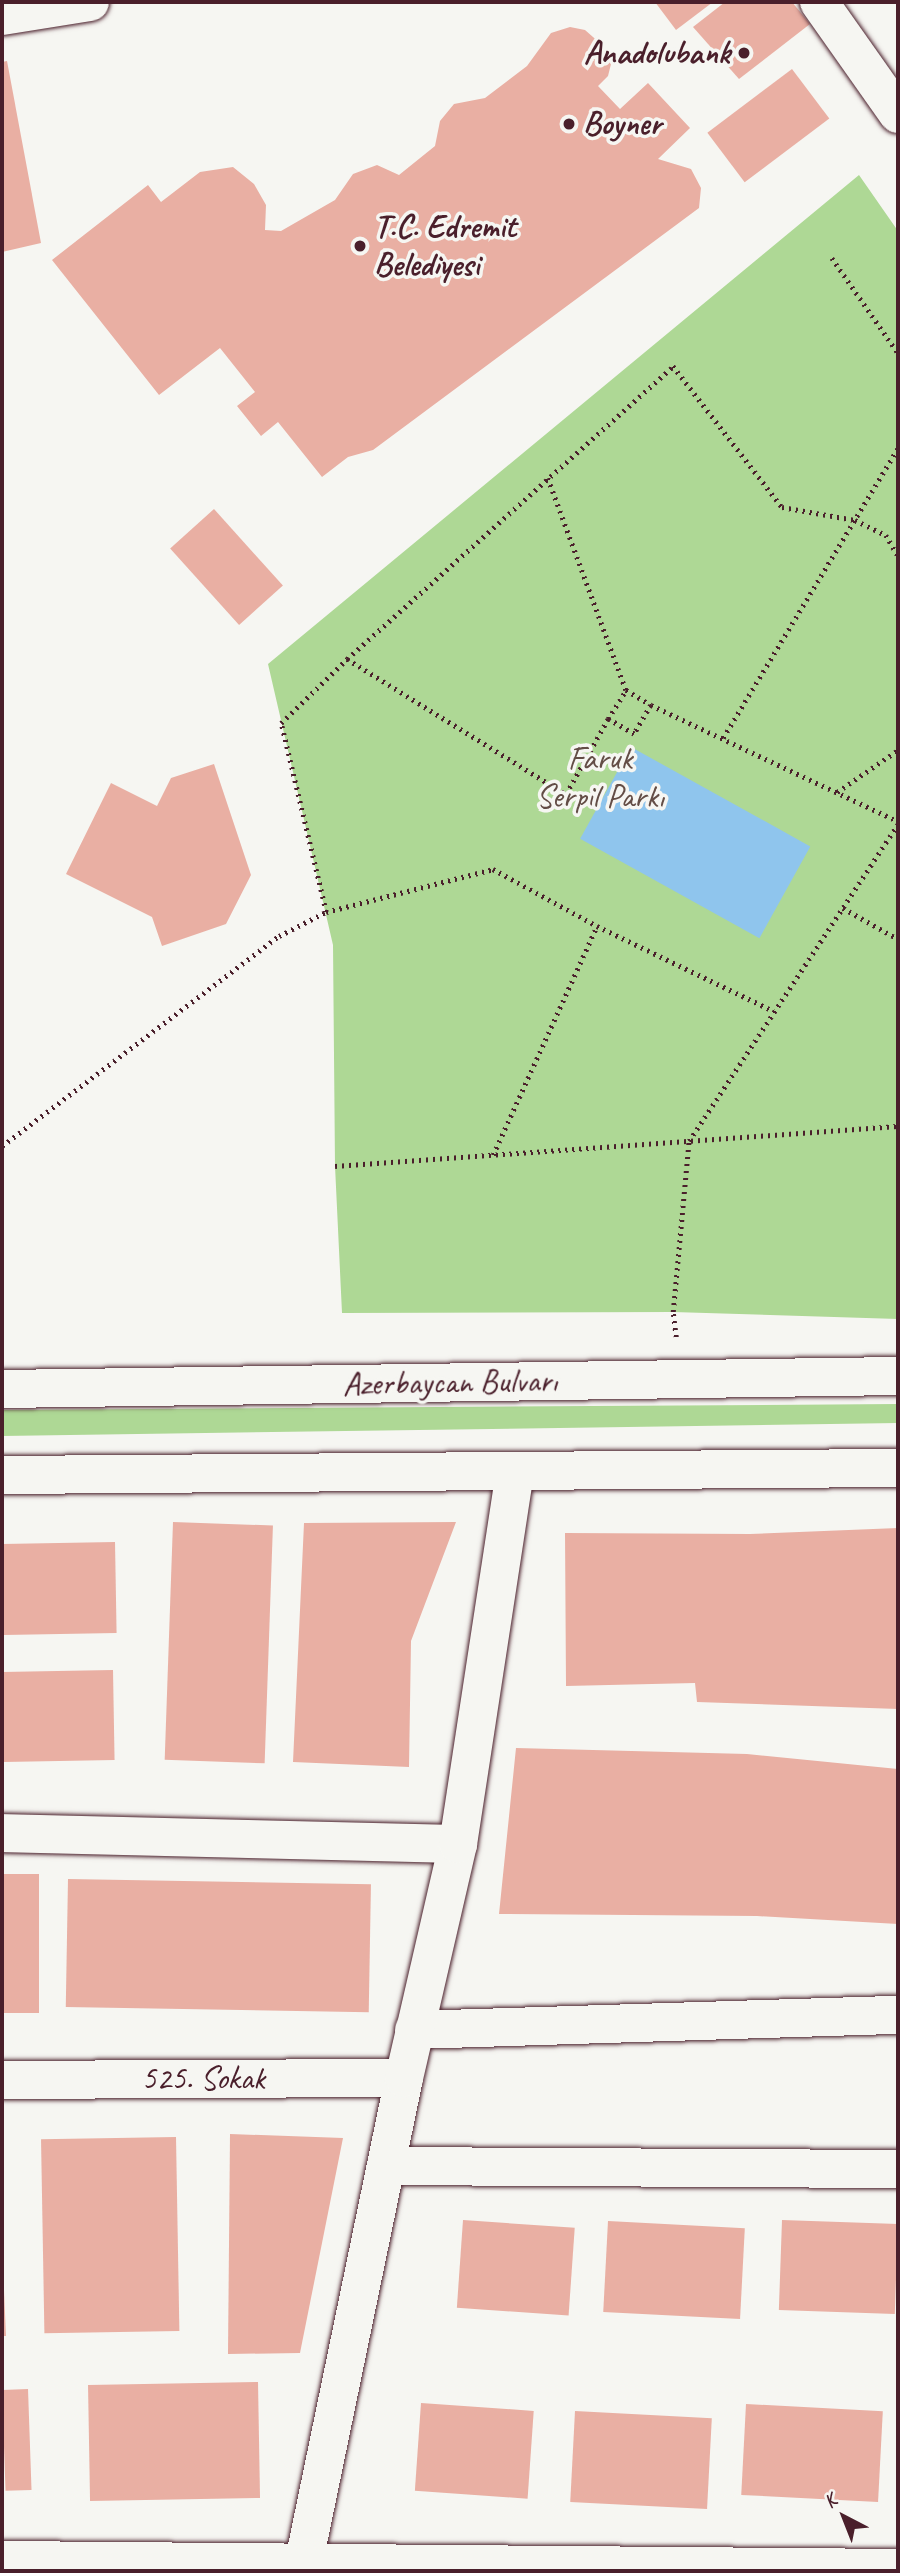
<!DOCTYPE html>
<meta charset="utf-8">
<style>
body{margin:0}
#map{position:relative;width:900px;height:2573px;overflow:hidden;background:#f6f6f2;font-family:Caveat,sans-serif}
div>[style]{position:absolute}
.green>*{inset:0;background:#aed895}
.water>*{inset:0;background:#8fc5ed;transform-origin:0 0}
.building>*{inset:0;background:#e9afa3;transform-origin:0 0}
.path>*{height:4.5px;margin-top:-2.25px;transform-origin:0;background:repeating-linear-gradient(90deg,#4a1f2b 0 2px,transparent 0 7px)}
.roads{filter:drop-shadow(0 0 2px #4a1f2b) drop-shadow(0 0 2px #4a1f2b)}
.minor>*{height:38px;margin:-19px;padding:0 19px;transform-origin:19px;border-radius:19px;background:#f6f6f2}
.major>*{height:38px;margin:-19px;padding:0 19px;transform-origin:19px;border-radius:19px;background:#f6f6f2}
.dots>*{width:19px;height:19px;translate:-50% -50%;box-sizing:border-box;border:4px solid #f6f6f2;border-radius:50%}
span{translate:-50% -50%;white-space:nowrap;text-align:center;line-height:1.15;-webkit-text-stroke:7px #f6f6f2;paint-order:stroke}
.poi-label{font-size:33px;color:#4a1f2b;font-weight:700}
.right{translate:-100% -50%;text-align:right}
.left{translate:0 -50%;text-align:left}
.park-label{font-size:33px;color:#634d46}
.street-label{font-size:33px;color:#4a1f2b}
.frame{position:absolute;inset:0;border:4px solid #4a1f2b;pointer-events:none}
.north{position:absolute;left:809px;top:2482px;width:70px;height:70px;-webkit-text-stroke:5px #f6f6f2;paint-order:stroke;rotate:318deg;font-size:19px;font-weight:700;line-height:28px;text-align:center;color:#4a1f2b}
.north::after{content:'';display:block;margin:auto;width:24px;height:32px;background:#4a1f2b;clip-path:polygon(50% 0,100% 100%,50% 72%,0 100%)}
</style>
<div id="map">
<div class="green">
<div style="clip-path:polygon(859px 175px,898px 231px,898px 1319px,673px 1312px,342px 1313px,335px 1166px,333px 945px,268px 664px)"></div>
<div style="clip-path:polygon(898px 1404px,898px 1423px,2px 1436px,2px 1410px)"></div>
</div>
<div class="water">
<div style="left:631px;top:747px;width:205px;height:105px;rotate:29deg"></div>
</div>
<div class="building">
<div style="clip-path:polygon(655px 2px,713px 2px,676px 30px)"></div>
<div style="clip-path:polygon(725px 2px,792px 2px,810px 24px,739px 79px,693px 27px)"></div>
<div style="clip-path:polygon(570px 27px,585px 30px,601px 44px,612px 60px,608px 76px,598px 86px,620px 109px,648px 83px,690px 128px,658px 159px,691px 169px,701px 188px,699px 208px,373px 450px,348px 457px,322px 477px,278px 422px,261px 436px,237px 406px,255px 392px,220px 348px,159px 395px,52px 260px,148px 185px,161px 202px,200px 172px,233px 167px,254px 184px,266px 205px,265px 230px,281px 231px,335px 200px,353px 174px,377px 165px,399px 175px,435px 146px,440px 121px,454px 104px,485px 98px,527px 66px,551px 33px)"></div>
<div style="clip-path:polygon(7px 61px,41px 243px,2px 252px,2px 62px)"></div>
<div style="left:792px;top:69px;width:62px;height:106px;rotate:53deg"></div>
<div style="left:214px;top:509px;width:103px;height:59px;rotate:48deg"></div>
<div style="clip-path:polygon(214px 764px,251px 875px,226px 924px,162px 946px,152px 917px,66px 874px,111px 783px,157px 806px,171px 778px)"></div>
<div style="left:173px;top:1522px;width:100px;height:238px;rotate:2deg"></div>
<div style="clip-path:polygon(456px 1522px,411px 1641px,409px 1767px,293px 1762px,304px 1523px)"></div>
<div style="clip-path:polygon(898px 1528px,898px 1709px,697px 1702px,695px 1683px,566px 1686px,565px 1533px,750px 1534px)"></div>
<div style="left:115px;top:1542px;width:91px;height:113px;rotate:89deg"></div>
<div style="left:113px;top:1670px;width:90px;height:111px;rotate:89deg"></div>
<div style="clip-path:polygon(516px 1748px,747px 1754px,898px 1769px,898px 1924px,757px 1916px,499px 1914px)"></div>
<div style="left:2px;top:1874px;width:37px;height:139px"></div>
<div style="left:68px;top:1879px;width:303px;height:128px;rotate:1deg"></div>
<div style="clip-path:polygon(230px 2134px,343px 2138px,300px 2353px,228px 2354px)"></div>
<div style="left:176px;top:2137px;width:194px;height:135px;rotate:89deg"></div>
<div style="left:463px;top:2220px;width:112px;height:88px;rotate:4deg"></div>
<div style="left:782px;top:2220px;width:116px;height:90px;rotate:2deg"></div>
<div style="left:608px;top:2221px;width:137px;height:91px;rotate:3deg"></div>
<div style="clip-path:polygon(2px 2244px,6px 2336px,2px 2336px)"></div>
<div style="left:258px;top:2382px;width:116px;height:170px;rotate:89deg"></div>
<div style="left:28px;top:2389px;width:101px;height:26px;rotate:88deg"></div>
<div style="left:421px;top:2403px;width:113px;height:88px;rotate:4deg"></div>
<div style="left:746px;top:2404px;width:137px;height:91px;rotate:3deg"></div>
<div style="left:575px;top:2411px;width:137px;height:91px;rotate:3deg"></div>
</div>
<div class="path">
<div style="left:832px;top:258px;width:116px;rotate:55.2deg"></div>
<div style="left:548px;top:478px;width:226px;rotate:69.8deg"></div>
<div style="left:347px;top:659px;width:257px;rotate:31.7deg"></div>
<div style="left:566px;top:794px;width:86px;rotate:-60.8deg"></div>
<div style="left:608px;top:719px;width:34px;rotate:-58deg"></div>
<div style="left:626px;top:690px;width:29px;rotate:31deg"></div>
<div style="left:651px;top:705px;width:34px;rotate:120deg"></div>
<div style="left:634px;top:734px;width:30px;rotate:-150deg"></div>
<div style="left:651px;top:705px;width:273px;rotate:25.2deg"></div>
<div style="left:723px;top:738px;width:339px;rotate:-58.9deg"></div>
<div style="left:837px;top:792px;width:74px;rotate:-34.5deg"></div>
<div style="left:843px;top:908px;width:63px;rotate:29.4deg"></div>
<div style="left:326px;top:912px;width:194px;rotate:-103.4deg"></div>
<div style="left:281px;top:723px;width:92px;rotate:-44.1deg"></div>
<div style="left:347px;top:659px;width:438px;rotate:-41.9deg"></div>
<div style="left:673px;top:366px;width:178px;rotate:52.3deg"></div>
<div style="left:782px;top:507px;width:74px;rotate:10.1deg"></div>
<div style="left:855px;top:520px;width:34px;rotate:26deg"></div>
<div style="left:886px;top:535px;width:24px;rotate:60deg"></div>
<div style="left:2px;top:1146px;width:348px;rotate:-37.2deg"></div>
<div style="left:279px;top:936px;width:53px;rotate:-27.1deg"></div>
<div style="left:326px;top:912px;width:172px;rotate:-14.4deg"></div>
<div style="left:493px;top:869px;width:119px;rotate:28.7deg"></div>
<div style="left:597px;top:926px;width:196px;rotate:25.7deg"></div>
<div style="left:493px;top:1155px;width:252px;rotate:-65.6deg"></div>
<div style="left:335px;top:1166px;width:564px;rotate:-4.06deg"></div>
<div style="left:676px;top:1337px;width:25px;rotate:-97deg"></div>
<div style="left:673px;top:1312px;width:172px;rotate:-84.7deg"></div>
<div style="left:689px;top:1141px;width:380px;rotate:-56.6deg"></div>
</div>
<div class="roads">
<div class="minor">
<div style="left:2px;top:1833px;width:456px;rotate:1.4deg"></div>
<div style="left:414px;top:2030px;width:484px;rotate:-1.8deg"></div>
<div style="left:2px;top:2080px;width:402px;rotate:-0.3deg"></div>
<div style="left:386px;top:2166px;width:512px;rotate:0.34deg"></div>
<div style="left:2px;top:2560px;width:896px;rotate:0.51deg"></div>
<div style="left:302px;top:2571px;width:503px;rotate:-78.31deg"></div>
<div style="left:404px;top:2078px;width:240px;rotate:-77deg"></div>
<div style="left:458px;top:1844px;width:375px;rotate:-81.3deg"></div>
</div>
<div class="major">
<div style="left:819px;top:2px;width:137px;rotate:54.8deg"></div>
<div style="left:2px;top:16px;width:89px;rotate:-9deg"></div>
<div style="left:2px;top:1389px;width:896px;rotate:-0.83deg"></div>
<div style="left:2px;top:1475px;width:896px;rotate:-0.45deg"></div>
</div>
</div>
<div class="dots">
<div style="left:744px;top:53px;background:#4a1f2b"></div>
<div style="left:569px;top:124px;background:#4a1f2b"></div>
<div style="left:360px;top:246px;background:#4a1f2b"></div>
</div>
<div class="poi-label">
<span class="right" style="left:730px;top:53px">Anadolubank</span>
<span class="left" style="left:583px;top:124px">Boyner</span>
<span class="left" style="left:374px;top:246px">T.C. Edremit<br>Belediyesi</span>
</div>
<div class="park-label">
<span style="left:600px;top:778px">Faruk<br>Serpil Parkı</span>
</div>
<div class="street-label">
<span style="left:450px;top:1383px;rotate:-1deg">Azerbaycan Bulvarı</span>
<span style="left:203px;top:2079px">525. Sokak</span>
</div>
<div class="frame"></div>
<div class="north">K</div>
</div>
